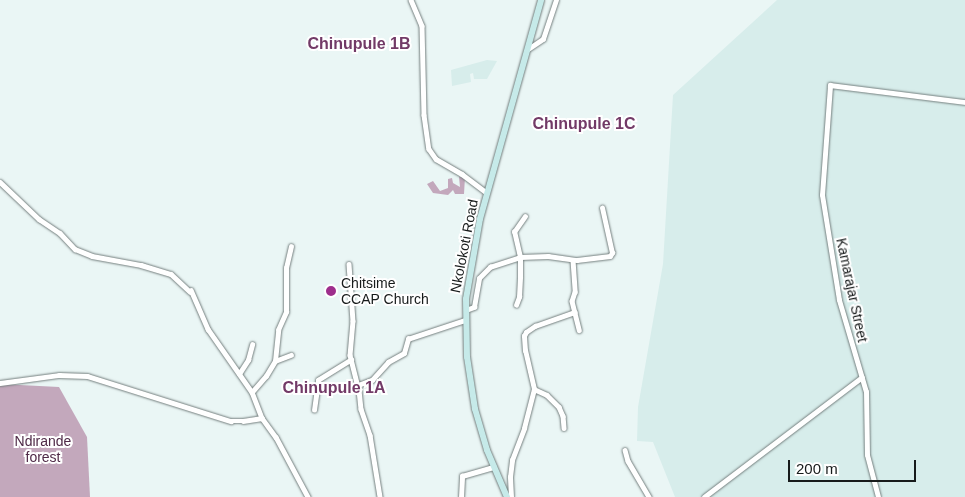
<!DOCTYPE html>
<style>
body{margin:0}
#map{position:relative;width:965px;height:497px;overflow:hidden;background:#eaf6f5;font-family:Arial,sans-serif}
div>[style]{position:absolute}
.built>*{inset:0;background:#d7edeb}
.forest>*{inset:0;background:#c3a8bc}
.roads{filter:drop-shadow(0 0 1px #747f7e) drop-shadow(0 0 1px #747f7e)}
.minor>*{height:4.5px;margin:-2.25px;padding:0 2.25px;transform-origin:2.25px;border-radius:2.25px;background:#fff}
.secondary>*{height:6px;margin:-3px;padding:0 3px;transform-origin:3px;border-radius:3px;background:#c6eae9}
.dots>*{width:14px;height:14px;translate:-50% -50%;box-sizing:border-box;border:2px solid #fff;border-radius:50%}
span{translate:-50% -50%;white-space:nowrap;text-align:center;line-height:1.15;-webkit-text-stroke:4px #fff;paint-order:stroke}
.street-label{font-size:14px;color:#171b1b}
.poi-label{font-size:14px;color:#171b1b}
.left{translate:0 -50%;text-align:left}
.park-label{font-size:14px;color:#4f2a47}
.quarter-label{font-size:16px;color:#723a67;font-weight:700}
.scale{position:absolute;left:788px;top:460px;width:128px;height:22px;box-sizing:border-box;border:2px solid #171b1b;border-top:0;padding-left:6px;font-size:15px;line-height:18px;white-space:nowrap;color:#171b1b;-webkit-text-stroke:4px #fff;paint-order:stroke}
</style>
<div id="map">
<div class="built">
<div style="clip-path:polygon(777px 0,965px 0,965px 497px,675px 497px,653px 442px,637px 441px,638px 407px,663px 264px,673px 95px)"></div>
<div style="clip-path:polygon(487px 60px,497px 61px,487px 79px,474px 79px,473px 73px,470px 74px,471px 82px,452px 86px,451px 70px)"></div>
</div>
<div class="forest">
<div style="clip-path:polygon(459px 177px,465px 177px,464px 194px,455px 194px,453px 190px,448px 195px,433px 193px,427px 184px,433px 181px,440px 191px,448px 188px,448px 179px,452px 178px,453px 183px,460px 187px)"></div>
<div style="clip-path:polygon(0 384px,59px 387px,87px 437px,90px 497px,0 497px)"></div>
</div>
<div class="roads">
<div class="minor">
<div style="left:411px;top:0;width:28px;rotate:67deg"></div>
<div style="left:422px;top:26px;width:89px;rotate:88.7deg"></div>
<div style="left:424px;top:115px;width:34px;rotate:82deg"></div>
<div style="left:429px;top:149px;width:12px;rotate:55deg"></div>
<div style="left:436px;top:159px;width:30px;rotate:30deg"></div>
<div style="left:462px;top:174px;width:31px;rotate:37deg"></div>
<div style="left:528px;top:49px;width:18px;rotate:-34deg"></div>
<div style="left:543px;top:39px;width:41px;rotate:-71.6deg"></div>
<div style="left:0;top:182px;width:54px;rotate:43.5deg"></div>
<div style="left:39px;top:219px;width:25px;rotate:34deg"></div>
<div style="left:60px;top:233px;width:22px;rotate:47deg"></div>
<div style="left:75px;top:249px;width:18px;rotate:22deg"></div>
<div style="left:92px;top:256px;width:50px;rotate:10.4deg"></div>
<div style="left:141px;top:265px;width:31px;rotate:17deg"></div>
<div style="left:171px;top:274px;width:26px;rotate:43deg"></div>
<div style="left:573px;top:260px;width:32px;rotate:86deg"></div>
<div style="left:575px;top:292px;width:9px;rotate:108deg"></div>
<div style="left:572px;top:301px;width:30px;rotate:76deg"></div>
<div style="left:349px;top:264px;width:57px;rotate:86deg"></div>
<div style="left:353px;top:321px;width:34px;rotate:95deg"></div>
<div style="left:350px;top:355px;width:36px;rotate:76deg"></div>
<div style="left:359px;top:390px;width:19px;rotate:84deg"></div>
<div style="left:361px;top:409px;width:28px;rotate:71deg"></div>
<div style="left:370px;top:435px;width:63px;rotate:80.8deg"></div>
<div style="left:191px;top:290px;width:43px;rotate:66.4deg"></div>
<div style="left:208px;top:329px;width:77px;rotate:55.1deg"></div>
<div style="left:252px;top:392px;width:28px;rotate:69deg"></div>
<div style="left:516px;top:305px;width:9px;rotate:-69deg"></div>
<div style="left:519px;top:297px;width:20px;rotate:-87deg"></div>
<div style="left:520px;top:277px;width:20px;rotate:-90deg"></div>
<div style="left:520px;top:257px;width:26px;rotate:-103deg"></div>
<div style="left:514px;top:232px;width:19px;rotate:-55deg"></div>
<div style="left:466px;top:310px;width:9px;rotate:-21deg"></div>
<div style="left:474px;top:307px;width:29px;rotate:-80deg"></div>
<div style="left:479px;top:278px;width:16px;rotate:-45deg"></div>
<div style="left:490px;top:267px;width:32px;rotate:-18deg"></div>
<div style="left:520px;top:257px;width:28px;rotate:-2deg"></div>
<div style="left:548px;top:256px;width:29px;rotate:8deg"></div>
<div style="left:577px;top:260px;width:33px;rotate:-7deg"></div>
<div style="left:610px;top:256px;width:4px;rotate:-56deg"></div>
<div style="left:612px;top:253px;width:46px;rotate:-102.5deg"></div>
<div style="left:275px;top:361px;width:17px;rotate:-21deg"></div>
<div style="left:239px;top:374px;width:17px;rotate:-57deg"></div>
<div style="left:248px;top:360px;width:16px;rotate:-75deg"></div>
<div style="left:0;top:383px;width:60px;rotate:-7.7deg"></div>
<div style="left:59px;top:375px;width:28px;rotate:2deg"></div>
<div style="left:87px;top:376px;width:151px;rotate:17.4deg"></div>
<div style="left:231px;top:421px;width:12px"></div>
<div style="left:243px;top:421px;width:19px;rotate:-9deg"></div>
<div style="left:262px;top:418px;width:24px;rotate:54deg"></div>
<div style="left:276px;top:437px;width:68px;rotate:61.9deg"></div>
<div style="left:358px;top:385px;width:15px;rotate:-20deg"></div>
<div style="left:372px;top:380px;width:24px;rotate:-48deg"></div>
<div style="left:388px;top:362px;width:18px;rotate:-29deg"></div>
<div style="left:404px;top:353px;width:15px;rotate:-74deg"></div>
<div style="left:408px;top:339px;width:60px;rotate:-18.4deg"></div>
<div style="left:534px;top:389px;width:14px;rotate:25deg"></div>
<div style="left:547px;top:395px;width:17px;rotate:45deg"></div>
<div style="left:559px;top:407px;width:10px;rotate:66deg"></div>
<div style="left:563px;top:416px;width:12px;rotate:85deg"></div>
<div style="left:252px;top:392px;width:21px;rotate:-49deg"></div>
<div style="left:266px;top:376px;width:17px;rotate:-59deg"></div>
<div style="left:275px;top:361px;width:31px;rotate:-84deg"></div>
<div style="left:278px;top:330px;width:20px;rotate:-66deg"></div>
<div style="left:286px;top:312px;width:44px;rotate:-90deg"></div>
<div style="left:286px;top:268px;width:22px;rotate:-77deg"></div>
<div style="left:314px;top:410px;width:30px;rotate:-82deg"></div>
<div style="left:318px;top:380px;width:39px;rotate:-32deg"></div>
<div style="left:625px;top:450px;width:11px;rotate:75deg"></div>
<div style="left:628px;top:461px;width:42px;rotate:59.7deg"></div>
<div style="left:461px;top:497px;width:21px;rotate:-87deg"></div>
<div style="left:462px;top:476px;width:33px;rotate:-16deg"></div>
<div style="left:511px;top:497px;width:20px;rotate:-93deg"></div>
<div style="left:510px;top:477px;width:17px;rotate:-83deg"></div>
<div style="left:512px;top:460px;width:34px;rotate:-69deg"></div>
<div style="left:524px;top:428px;width:40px;rotate:-75.6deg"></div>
<div style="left:534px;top:389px;width:39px;rotate:-103deg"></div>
<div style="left:525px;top:351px;width:15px;rotate:-94deg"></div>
<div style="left:524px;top:336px;width:4px;rotate:-63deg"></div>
<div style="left:526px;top:332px;width:11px;rotate:-34deg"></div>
<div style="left:535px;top:326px;width:42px;rotate:-19.3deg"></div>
<div style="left:704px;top:497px;width:198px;rotate:-37.2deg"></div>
<div style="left:878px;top:497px;width:43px;rotate:-104.7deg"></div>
<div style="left:867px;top:455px;width:63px;rotate:-90.9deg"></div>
<div style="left:866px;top:392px;width:96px;rotate:-106.4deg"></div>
<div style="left:839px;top:300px;width:106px;rotate:-99.2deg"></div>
<div style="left:822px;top:195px;width:110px;rotate:-85.8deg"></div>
<div style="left:830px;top:85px;width:136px;rotate:7.2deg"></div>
</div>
<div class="secondary">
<div style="left:507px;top:497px;width:51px;rotate:-113.1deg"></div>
<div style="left:487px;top:450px;width:43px;rotate:-106.3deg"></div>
<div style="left:475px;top:409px;width:53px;rotate:-98.7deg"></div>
<div style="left:467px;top:357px;width:58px;rotate:-91deg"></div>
<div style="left:466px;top:299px;width:81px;rotate:-80.1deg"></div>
<div style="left:480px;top:219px;width:227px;rotate:-74.4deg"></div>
</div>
</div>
<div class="dots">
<div style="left:331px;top:291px;background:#9e2e8c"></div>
</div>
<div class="street-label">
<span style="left:464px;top:246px;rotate:-79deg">Nkolokoti Road</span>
<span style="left:852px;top:290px;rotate:78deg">Kamarajar Street</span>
</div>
<div class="poi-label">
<span class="left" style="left:341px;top:291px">Chitsime<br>CCAP Church</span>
</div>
<div class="park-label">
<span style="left:43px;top:449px">Ndirande<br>forest</span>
</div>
<div class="quarter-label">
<span style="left:359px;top:44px">Chinupule 1B</span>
<span style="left:584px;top:124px">Chinupule 1C</span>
<span style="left:334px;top:388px">Chinupule 1A</span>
</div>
<div class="scale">200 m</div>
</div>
